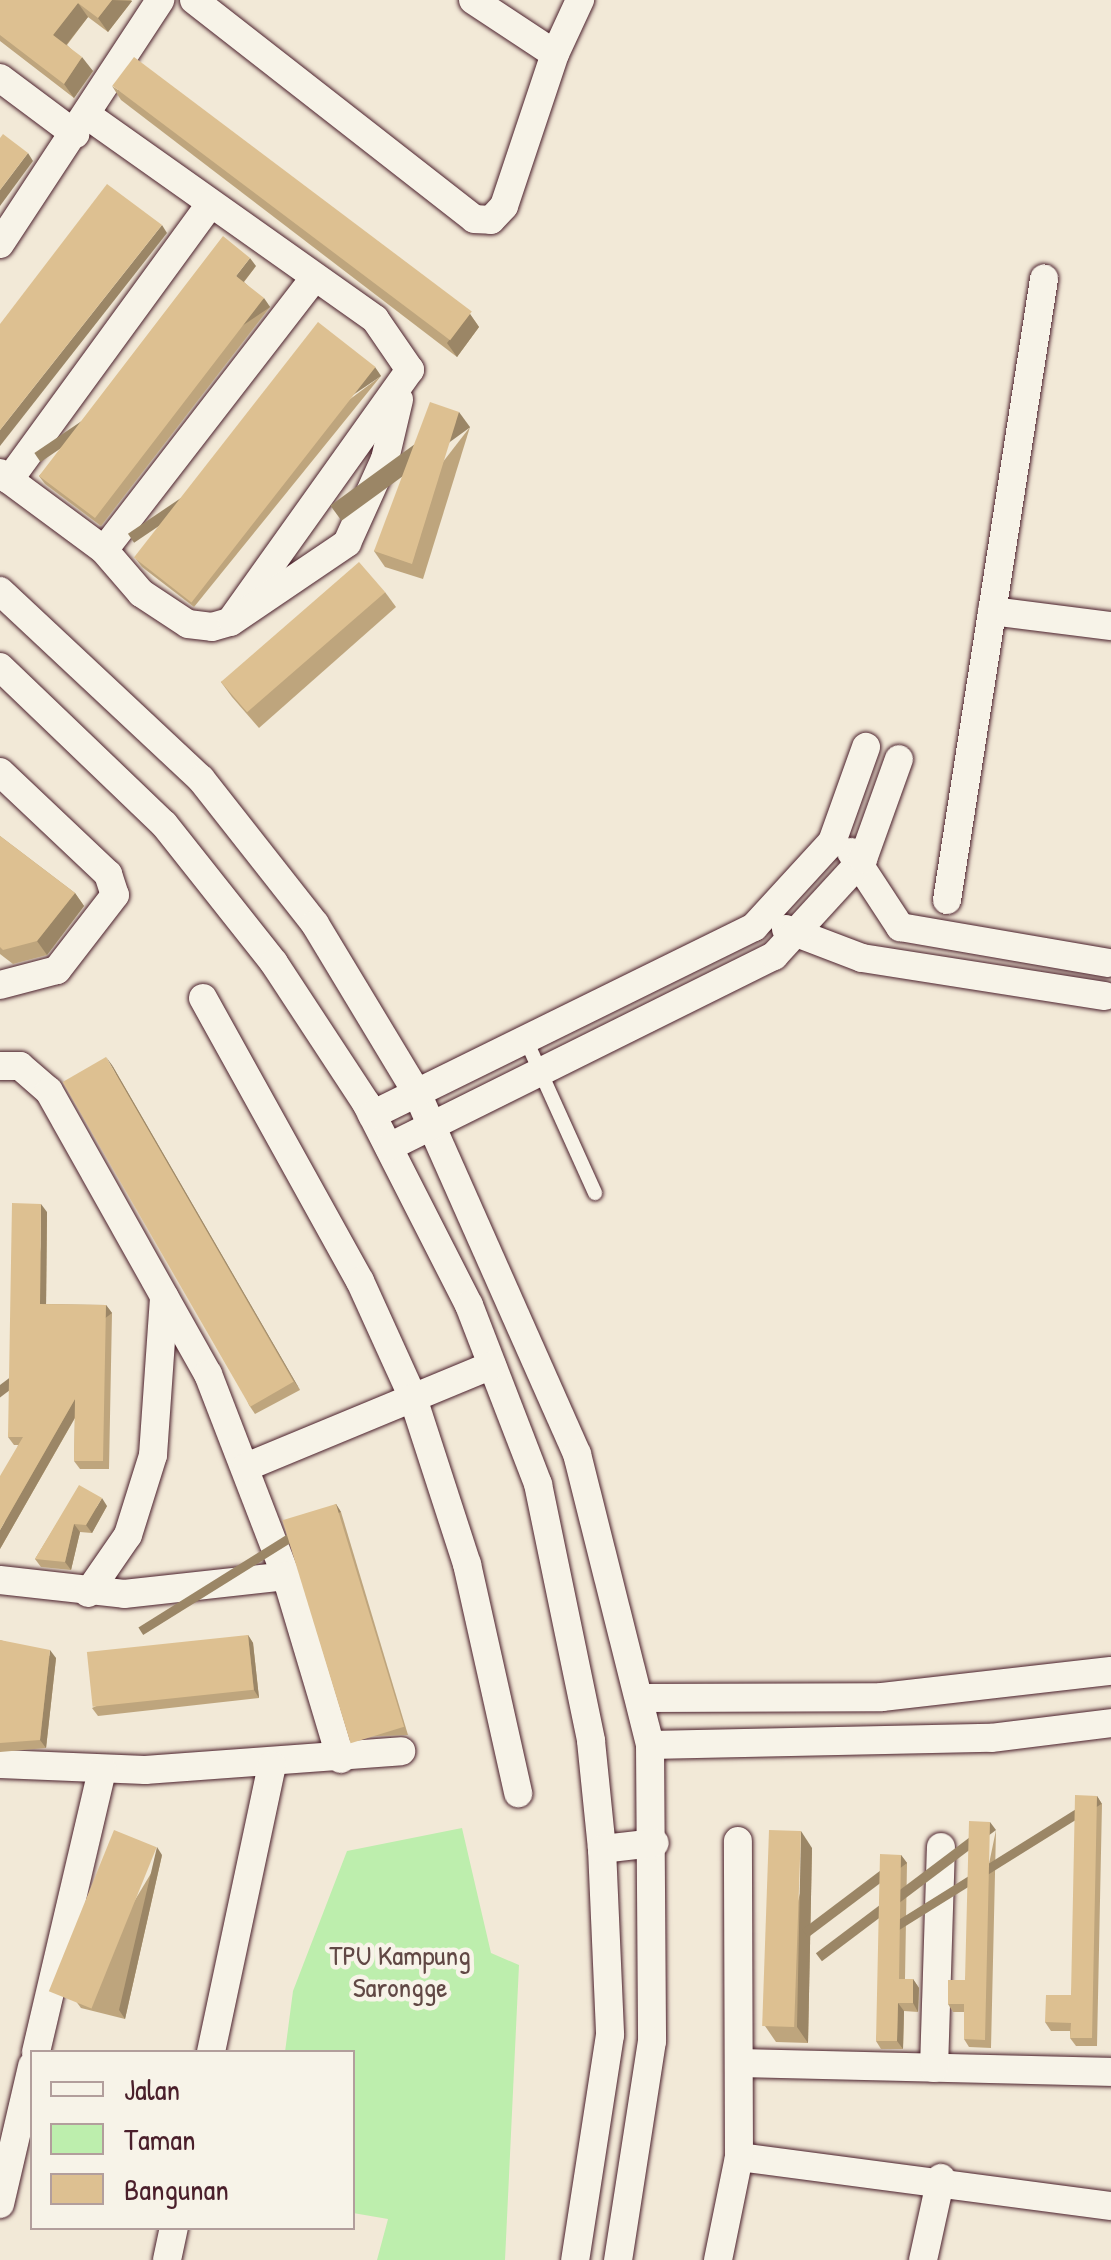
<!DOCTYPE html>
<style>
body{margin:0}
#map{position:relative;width:1111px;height:2260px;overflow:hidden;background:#f2e9d7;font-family:"Patrick Hand",sans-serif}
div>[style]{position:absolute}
.green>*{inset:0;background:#bdeead}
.roads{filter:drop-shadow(0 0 2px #4a1f2b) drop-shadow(0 0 2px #4a1f2b)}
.lane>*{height:14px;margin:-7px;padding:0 7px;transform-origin:7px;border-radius:7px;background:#f7f3e8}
.street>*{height:28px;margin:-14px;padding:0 14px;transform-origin:14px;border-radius:14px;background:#f7f3e8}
.wall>*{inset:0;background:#bea57d}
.shaded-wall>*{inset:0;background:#9b8666;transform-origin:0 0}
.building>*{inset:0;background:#ddc091;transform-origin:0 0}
span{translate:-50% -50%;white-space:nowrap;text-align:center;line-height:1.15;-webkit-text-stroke:9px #f7f3e8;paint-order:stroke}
.park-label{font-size:28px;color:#614845}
.legend{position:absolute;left:30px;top:2050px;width:325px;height:180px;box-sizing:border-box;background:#f7f3e8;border:2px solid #b29e9c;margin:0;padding:12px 18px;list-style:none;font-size:30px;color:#4a1f2b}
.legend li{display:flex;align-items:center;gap:20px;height:50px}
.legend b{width:50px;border:2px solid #b29e9c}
</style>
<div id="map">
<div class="green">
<div style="clip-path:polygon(462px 1828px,491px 1953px,519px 1965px,505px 2260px,377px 2260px,388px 2219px,353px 2213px,352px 2052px,285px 2052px,293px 1991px,347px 1851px)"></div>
</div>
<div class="roads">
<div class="lane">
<div style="left:526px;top:1040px;width:168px;rotate:65.7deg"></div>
</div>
<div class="street">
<div style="left:194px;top:0;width:355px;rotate:38deg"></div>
<div style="left:474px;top:219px;width:17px;rotate:3deg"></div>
<div style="left:491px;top:220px;width:19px;rotate:-47deg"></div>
<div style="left:504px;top:206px;width:160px;rotate:-71.5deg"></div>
<div style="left:473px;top:0;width:98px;rotate:33.4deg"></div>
<div style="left:555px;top:54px;width:60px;rotate:-65.2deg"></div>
<div style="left:0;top:78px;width:94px;rotate:36.7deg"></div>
<div style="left:0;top:244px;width:292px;rotate:-56.7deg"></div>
<div style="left:0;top:473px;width:129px;rotate:36.5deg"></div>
<div style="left:104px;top:550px;width:57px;rotate:49.3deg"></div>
<div style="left:141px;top:593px;width:56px;rotate:33.4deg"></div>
<div style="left:188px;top:624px;width:24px;rotate:7deg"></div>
<div style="left:212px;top:627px;width:19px;rotate:-16deg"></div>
<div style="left:230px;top:622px;width:310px;rotate:-54.5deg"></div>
<div style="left:410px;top:370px;width:62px;rotate:-124.5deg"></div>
<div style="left:375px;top:319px;width:353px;rotate:-144.7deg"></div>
<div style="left:9px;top:480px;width:341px;rotate:-53.9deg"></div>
<div style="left:104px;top:550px;width:340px;rotate:-52.3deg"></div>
<div style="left:0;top:591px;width:275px;rotate:43.1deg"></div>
<div style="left:201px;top:779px;width:184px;rotate:51.8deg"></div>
<div style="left:315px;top:924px;width:197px;rotate:58.9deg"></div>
<div style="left:417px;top:1093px;width:395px;rotate:66.1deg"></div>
<div style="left:577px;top:1454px;width:300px;rotate:75.9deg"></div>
<div style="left:650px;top:1745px;width:296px;rotate:89.6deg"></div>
<div style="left:652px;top:2041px;width:222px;rotate:98.8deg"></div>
<div style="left:992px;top:611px;width:120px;rotate:7.2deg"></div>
<div style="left:232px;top:621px;width:139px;rotate:-34.1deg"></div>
<div style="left:347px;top:543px;width:92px;rotate:-65.7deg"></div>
<div style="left:385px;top:459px;width:61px;rotate:-76.7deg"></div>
<div style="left:0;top:667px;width:227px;rotate:43.8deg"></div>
<div style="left:164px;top:824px;width:177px;rotate:51.6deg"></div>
<div style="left:274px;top:963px;width:168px;rotate:56.7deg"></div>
<div style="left:366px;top:1103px;width:227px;rotate:63deg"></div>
<div style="left:469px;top:1305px;width:192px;rotate:68.9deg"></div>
<div style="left:538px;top:1484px;width:262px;rotate:78.3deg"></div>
<div style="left:591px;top:1741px;width:109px;rotate:84.2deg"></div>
<div style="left:602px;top:1849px;width:186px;rotate:87.5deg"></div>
<div style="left:610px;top:2035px;width:228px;rotate:98.8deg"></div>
<div style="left:0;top:772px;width:149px;rotate:43.4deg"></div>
<div style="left:108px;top:874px;width:22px;rotate:72deg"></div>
<div style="left:115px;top:895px;width:95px;rotate:127.7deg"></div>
<div style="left:57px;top:970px;width:59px;rotate:165.3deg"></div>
<div style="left:851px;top:852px;width:90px;rotate:56.8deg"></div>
<div style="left:900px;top:927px;width:211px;rotate:9.8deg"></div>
<div style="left:947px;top:900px;width:629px;rotate:-81.12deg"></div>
<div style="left:786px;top:929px;width:81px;rotate:20.9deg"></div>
<div style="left:862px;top:958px;width:246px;rotate:8.9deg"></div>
<div style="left:203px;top:998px;width:324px;rotate:61deg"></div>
<div style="left:360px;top:1281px;width:128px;rotate:65.6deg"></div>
<div style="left:413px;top:1398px;width:175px;rotate:72deg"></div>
<div style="left:467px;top:1564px;width:235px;rotate:77.4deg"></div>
<div style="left:0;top:1066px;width:20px"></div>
<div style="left:20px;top:1066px;width:38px;rotate:41deg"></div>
<div style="left:49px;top:1091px;width:325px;rotate:60.7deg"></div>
<div style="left:208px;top:1374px;width:217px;rotate:68.9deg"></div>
<div style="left:286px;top:1576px;width:191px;rotate:73.3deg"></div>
<div style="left:372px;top:1115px;width:426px;rotate:-26.2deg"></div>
<div style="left:754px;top:927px;width:115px;rotate:-47.5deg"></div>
<div style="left:832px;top:842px;width:101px;rotate:-70.3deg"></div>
<div style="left:389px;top:1147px;width:430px;rotate:-26.4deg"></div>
<div style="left:774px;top:956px;width:132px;rotate:-47.5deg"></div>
<div style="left:863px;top:859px;width:106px;rotate:-70.2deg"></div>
<div style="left:246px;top:1467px;width:266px;rotate:-22.5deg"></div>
<div style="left:0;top:1580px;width:125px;rotate:6.4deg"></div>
<div style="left:124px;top:1594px;width:163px;rotate:-6.3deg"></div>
<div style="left:88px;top:1593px;width:70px;rotate:-55.4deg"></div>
<div style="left:128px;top:1535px;width:84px;rotate:-72.6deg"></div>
<div style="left:153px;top:1455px;width:159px;rotate:-86deg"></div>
<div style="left:642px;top:1698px;width:240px;rotate:-0.2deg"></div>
<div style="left:882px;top:1697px;width:230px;rotate:-6.5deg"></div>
<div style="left:650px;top:1745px;width:341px;rotate:-1.2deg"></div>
<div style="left:991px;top:1738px;width:121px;rotate:-7.1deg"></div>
<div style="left:0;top:1764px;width:145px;rotate:2.4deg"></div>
<div style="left:145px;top:1770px;width:257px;rotate:-4.2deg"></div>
<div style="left:602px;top:1849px;width:53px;rotate:-6.5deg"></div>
<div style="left:36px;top:2052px;width:290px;rotate:-76.8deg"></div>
<div style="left:211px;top:2052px;width:293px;rotate:-78deg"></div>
<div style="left:743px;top:2063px;width:368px;rotate:1.4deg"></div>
<div style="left:934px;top:2068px;width:221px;rotate:-88.2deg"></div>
<div style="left:739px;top:2157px;width:375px;rotate:7.5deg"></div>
<div style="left:0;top:2204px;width:142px;rotate:-76.9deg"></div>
<div style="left:167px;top:2260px;width:33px;rotate:-78deg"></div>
<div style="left:718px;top:2260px;width:105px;rotate:-78.5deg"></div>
<div style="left:739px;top:2157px;width:316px;rotate:-90.2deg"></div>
<div style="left:923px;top:2260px;width:84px;rotate:-77.6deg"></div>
</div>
</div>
<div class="wall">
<div style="clip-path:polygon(0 0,131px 0,132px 1px,108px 32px,88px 17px,67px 45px,93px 71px,74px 98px,0 41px)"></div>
<div style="clip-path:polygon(112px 86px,470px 314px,479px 327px,457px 357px,121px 100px)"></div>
<div style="clip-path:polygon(256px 266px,244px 282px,270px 307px,101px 526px,45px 484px,39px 476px)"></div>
<div style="clip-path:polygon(381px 376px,194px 607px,142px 567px,136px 559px)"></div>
<div style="clip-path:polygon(470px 427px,423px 579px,385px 567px,374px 551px)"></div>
<div style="clip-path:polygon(385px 592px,396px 607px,259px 728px,232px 697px,221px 682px)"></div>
<div style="clip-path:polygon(0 836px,75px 893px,84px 906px,47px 955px,13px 964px,0 954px)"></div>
<div style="clip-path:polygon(112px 1065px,300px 1390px,255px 1414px,249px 1405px)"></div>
<div style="clip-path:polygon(47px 1212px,46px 1304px,106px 1305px,112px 1313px,109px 1469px,80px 1469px,74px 1461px,75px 1418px,0 1549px,18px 1445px,14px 1445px,8px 1437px)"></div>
<div style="clip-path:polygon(336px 1504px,341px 1512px,408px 1735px,353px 1737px,347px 1729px)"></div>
<div style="clip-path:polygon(107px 1506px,92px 1533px,80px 1532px,71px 1570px,41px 1567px,35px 1559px,64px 1512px)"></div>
<div style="clip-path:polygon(248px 1635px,253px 1643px,259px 1698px,98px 1716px,92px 1708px)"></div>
<div style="clip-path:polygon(0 1640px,56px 1658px,46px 1748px,0 1752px)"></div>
<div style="clip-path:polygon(1097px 1796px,1102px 1804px,1097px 2046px,1076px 2046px,1070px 2038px,1070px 2031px,1051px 2031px,1045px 2022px,1071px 1995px)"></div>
<div style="clip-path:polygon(996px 1830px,991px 2048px,969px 2047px,964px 2039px,964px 2012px,953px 2012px,948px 2004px,965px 1980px)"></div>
<div style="clip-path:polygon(812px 1848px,808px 2043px,776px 2042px,765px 2026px)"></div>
<div style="clip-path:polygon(162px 1855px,125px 2019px,81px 2008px,75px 2000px)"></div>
<div style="clip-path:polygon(901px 1855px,907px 1863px,905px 1979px,913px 1979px,919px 1988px,918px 2012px,904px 2011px,903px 2049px,881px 2049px,876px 2041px)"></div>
</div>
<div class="shaded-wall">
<div style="clip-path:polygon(112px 0,132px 1px,108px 32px,98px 18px)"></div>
<div style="clip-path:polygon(78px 3px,88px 17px,63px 49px,53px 35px)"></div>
<div style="clip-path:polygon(82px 57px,93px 71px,74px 98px,64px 84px)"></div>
<div style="clip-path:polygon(28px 153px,33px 161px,0 206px,0 190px)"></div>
<div style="clip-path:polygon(162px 225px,167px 233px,0 446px,0 430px)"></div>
<div style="clip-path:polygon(250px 258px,256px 266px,242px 284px,236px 276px)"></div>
<div style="left:264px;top:298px;width:11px;height:277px;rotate:56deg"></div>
<div style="clip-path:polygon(470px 314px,479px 327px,457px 357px,447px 343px)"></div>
<div style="left:375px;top:367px;width:11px;height:298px;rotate:56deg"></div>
<div style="left:459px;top:412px;width:19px;height:159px;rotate:54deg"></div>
<div style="clip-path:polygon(75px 893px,84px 906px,47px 955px,37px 941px)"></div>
<div style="clip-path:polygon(106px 1057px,112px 1065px,300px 1390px,294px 1381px)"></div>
<div style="clip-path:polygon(41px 1204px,47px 1212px,46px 1312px,40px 1304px)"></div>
<div style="left:106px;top:1305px;width:10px;height:156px;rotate:53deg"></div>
<div style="clip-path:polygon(75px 1399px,81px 1407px,0 1549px,0 1530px)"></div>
<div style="clip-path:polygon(102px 1498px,107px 1506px,92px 1533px,86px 1525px)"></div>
<div style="left:336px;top:1504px;width:9px;height:233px;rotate:58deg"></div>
<div style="clip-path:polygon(74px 1524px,80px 1532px,71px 1570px,65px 1562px)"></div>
<div style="clip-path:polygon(248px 1635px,253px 1643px,259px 1698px,254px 1690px)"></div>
<div style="clip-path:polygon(50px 1650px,56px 1658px,46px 1748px,40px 1740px)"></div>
<div style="left:1097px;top:1796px;width:9px;height:242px;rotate:58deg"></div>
<div style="left:990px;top:1822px;width:10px;height:218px;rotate:53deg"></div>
<div style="clip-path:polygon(801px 1831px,812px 1848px,808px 2043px,797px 2027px)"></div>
<div style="clip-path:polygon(157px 1847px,162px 1855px,125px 2019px,119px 2010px)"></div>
<div style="left:901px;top:1855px;width:10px;height:124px;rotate:53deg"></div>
<div style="clip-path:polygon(913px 1979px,919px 1988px,918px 2012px,913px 2003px)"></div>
<div style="clip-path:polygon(898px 2003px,904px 2011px,903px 2049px,897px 2041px)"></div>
</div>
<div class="building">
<div style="clip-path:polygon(0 0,112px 0,98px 18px,78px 3px,53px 35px,82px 57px,64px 84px,0 35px)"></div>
<div style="left:134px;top:57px;width:423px;height:36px;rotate:37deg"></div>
<div style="clip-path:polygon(3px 134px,28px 153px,0 190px,0 138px)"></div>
<div style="clip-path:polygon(107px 184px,162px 225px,0 430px,0 324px)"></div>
<div style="clip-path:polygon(223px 236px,250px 258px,236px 276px,264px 298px,95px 518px,39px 476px)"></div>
<div style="left:318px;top:322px;width:73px;height:299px;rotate:38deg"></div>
<div style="clip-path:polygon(430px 402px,459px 412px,412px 564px,374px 551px)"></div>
<div style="left:359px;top:562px;width:40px;height:183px;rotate:49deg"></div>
<div style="clip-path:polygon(0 836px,75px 893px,37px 941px,3px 950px,0 947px)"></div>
<div style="left:106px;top:1057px;width:375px;height:50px;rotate:60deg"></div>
<div style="clip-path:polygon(12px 1203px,41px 1204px,40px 1304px,106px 1305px,103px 1461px,74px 1461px,75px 1399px,0 1530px,0 1476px,23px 1437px,8px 1437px)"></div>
<div style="clip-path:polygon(79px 1485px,102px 1498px,86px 1525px,74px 1524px,65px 1562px,35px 1559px)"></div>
<div style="left:336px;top:1504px;width:233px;height:56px;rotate:73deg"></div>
<div style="left:248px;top:1635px;width:55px;height:162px;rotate:84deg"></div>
<div style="clip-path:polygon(0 1640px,50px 1650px,40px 1740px,0 1743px)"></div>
<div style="clip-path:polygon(1075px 1795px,1097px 1796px,1092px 2038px,1070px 2038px,1071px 2023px,1045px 2022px,1046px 1995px,1071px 1995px)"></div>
<div style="clip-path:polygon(969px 1821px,990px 1822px,985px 2040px,964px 2039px,964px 2004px,948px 2004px,948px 1980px,965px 1980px)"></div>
<div style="left:114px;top:1830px;width:46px;height:174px;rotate:22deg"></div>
<div style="left:769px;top:1830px;width:32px;height:196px;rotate:2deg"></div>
<div style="clip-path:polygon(880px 1854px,901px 1855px,899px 1979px,913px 1979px,913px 2003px,898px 2003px,897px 2041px,876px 2041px)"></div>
</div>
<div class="park-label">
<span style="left:400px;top:1971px">TPU Kampung<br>Sarongge</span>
</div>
<ul class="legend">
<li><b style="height:12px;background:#f7f3e8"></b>Jalan</li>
<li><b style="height:28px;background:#bdeead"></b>Taman</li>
<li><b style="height:28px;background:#ddc091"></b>Bangunan</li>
</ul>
</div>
